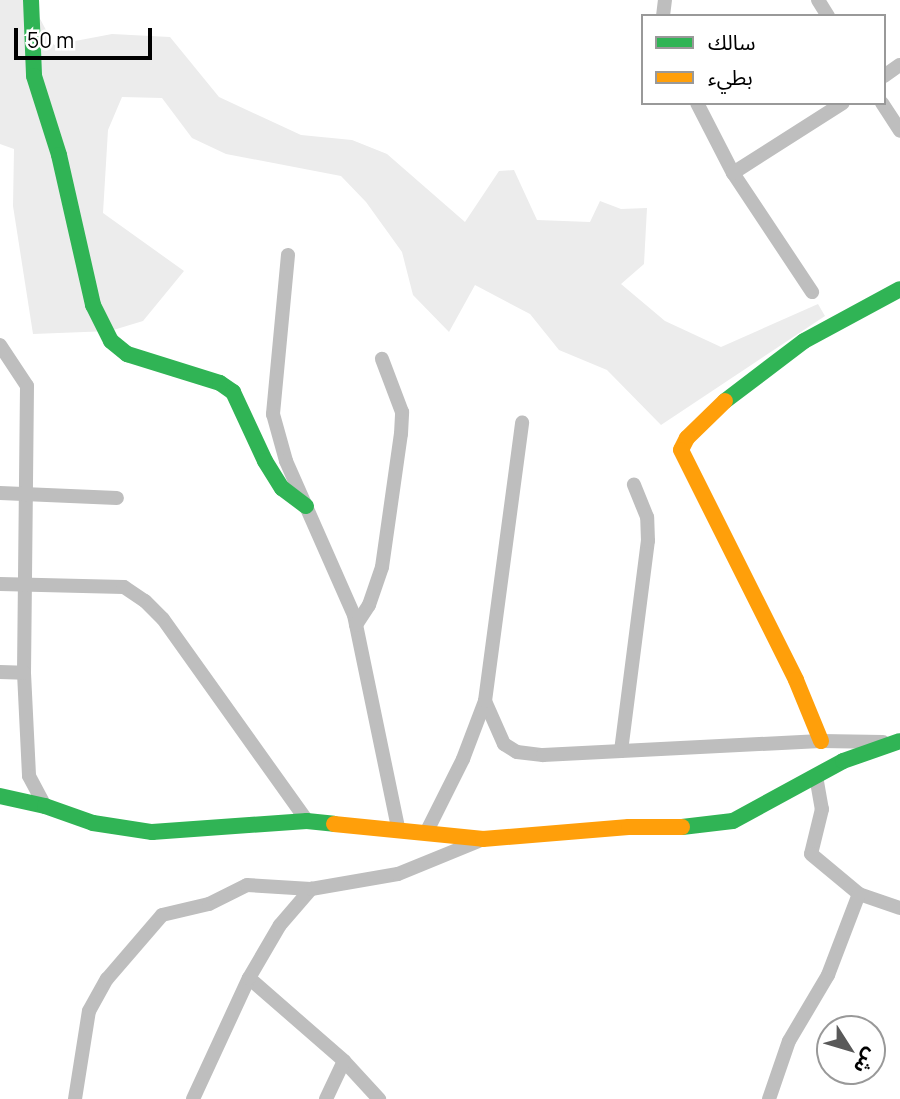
<!DOCTYPE html>
<meta charset="utf-8">
<style>
body{margin:0}
#map{position:relative;width:900px;height:1099px;overflow:hidden;background:#fff;font-family:Manrope,"Noto Sans Arabic",sans-serif}
div>[style]{position:absolute}
.green>*{inset:0;background:#ececec}
.street>*{height:14px;margin:-7px;padding:0 7px;transform-origin:7px;border-radius:7px;background:#bebebe}
.fast>*{height:16px;margin:-8px;padding:0 8px;transform-origin:8px;border-radius:8px;background:#30b455}
.slow>*{height:16px;margin:-8px;padding:0 8px;transform-origin:8px;border-radius:8px;background:#ff9f0a}
span{translate:-50% -50%;white-space:nowrap;text-align:center;line-height:1.15;-webkit-text-stroke:7px #fff;paint-order:stroke}
.legend{position:absolute;left:641px;top:14px;width:245px;height:91px;box-sizing:border-box;background:#fff;border:2px solid #999;margin:0;padding:9px 12px;list-style:none;font-size:21px;color:#000}
.legend li{display:flex;align-items:center;gap:14px;height:35px}
.legend b{width:35px;border:2px solid #999}
.north{position:absolute;left:816px;top:1015px;width:70px;height:70px;box-sizing:border-box;background:#fff;border:2px solid #999;border-radius:50%;rotate:127deg;font-size:19px;font-weight:700;line-height:28px;text-align:center;color:#000}
.north::after{content:'';display:block;margin:auto;width:24px;height:32px;background:#595959;clip-path:polygon(50% 0,100% 100%,50% 72%,0 100%)}
.scale{position:absolute;left:14px;top:28px;width:138px;height:32px;box-sizing:border-box;border:4px solid #000;border-top:0;padding-left:9px;font-size:21px;line-height:24px;white-space:nowrap;color:#000;-webkit-text-stroke:5px #fff;paint-order:stroke}
</style>
<div id="map">
<div class="green">
<div style="clip-path:polygon(0 0,30px 0,54px 45px,112px 34px,170px 37px,219px 97px,301px 135px,352px 140px,387px 154px,465px 222px,499px 171px,514px 170px,537px 220px,590px 222px,600px 201px,621px 209px,647px 208px,644px 264px,621px 284px,665px 321px,721px 347px,818px 304px,825px 316px,661px 425px,607px 370px,559px 350px,530px 314px,475px 285px,449px 332px,413px 295px,402px 252px,366px 202px,341px 176px,226px 154px,192px 138px,162px 98px,122px 97px,108px 130px,103px 213px,184px 271px,143px 321px,110px 331px,33px 334px,13px 206px,14px 149px,0 144px)"></div>
</div>
<div class="street">
<div style="left:818px;top:0;width:19px;rotate:58deg"></div>
<div style="left:663px;top:16px;width:16px;rotate:-83deg"></div>
<div style="left:884px;top:76px;width:19px;rotate:-35deg"></div>
<div style="left:697px;top:103px;width:79px;rotate:62.8deg"></div>
<div style="left:733px;top:173px;width:143px;rotate:56.4deg"></div>
<div style="left:882px;top:103px;width:33px;rotate:57deg"></div>
<div style="left:733px;top:173px;width:130px;rotate:-32.5deg"></div>
<div style="left:288px;top:255px;width:160px;rotate:95.4deg"></div>
<div style="left:273px;top:414px;width:49px;rotate:74.5deg"></div>
<div style="left:286px;top:461px;width:168px;rotate:66.2deg"></div>
<div style="left:354px;top:615px;width:217px;rotate:78.3deg"></div>
<div style="left:0;top:345px;width:49px;rotate:56.6deg"></div>
<div style="left:27px;top:386px;width:287px;rotate:90.6deg"></div>
<div style="left:24px;top:673px;width:103px;rotate:87.2deg"></div>
<div style="left:29px;top:776px;width:34px;rotate:62deg"></div>
<div style="left:0;top:493px;width:117px;rotate:2.4deg"></div>
<div style="left:0;top:584px;width:124px;rotate:1.4deg"></div>
<div style="left:124px;top:587px;width:25px;rotate:34deg"></div>
<div style="left:145px;top:601px;width:25px;rotate:45deg"></div>
<div style="left:163px;top:619px;width:248px;rotate:54.5deg"></div>
<div style="left:356px;top:625px;width:24px;rotate:-57deg"></div>
<div style="left:369px;top:605px;width:40px;rotate:-71.1deg"></div>
<div style="left:382px;top:567px;width:134px;rotate:-81.9deg"></div>
<div style="left:401px;top:434px;width:22px;rotate:-87deg"></div>
<div style="left:402px;top:412px;width:57px;rotate:-110.7deg"></div>
<div style="left:0;top:672px;width:24px;rotate:2deg"></div>
<div style="left:485px;top:701px;width:47px;rotate:66.2deg"></div>
<div style="left:504px;top:744px;width:15px;rotate:32deg"></div>
<div style="left:517px;top:752px;width:26px;rotate:7deg"></div>
<div style="left:543px;top:755px;width:278px;rotate:-2.9deg"></div>
<div style="left:821px;top:741px;width:62px;rotate:0.9deg"></div>
<div style="left:621px;top:751px;width:212px;rotate:-82.7deg"></div>
<div style="left:648px;top:541px;width:24px;rotate:-92deg"></div>
<div style="left:647px;top:517px;width:35px;rotate:-112deg"></div>
<div style="left:816px;top:776px;width:34px;rotate:80deg"></div>
<div style="left:822px;top:809px;width:46px;rotate:103.7deg"></div>
<div style="left:811px;top:854px;width:62px;rotate:39.8deg"></div>
<div style="left:859px;top:894px;width:43px;rotate:18.9deg"></div>
<div style="left:426px;top:833px;width:83px;rotate:-63.4deg"></div>
<div style="left:463px;top:759px;width:62px;rotate:-69.2deg"></div>
<div style="left:485px;top:701px;width:281px;rotate:-82.4deg"></div>
<div style="left:249px;top:978px;width:126px;rotate:41.1deg"></div>
<div style="left:344px;top:1061px;width:52px;rotate:47.4deg"></div>
<div style="left:75px;top:1099px;width:89px;rotate:-81deg"></div>
<div style="left:89px;top:1011px;width:37px;rotate:-61deg"></div>
<div style="left:107px;top:979px;width:84px;rotate:-49.3deg"></div>
<div style="left:162px;top:915px;width:48px;rotate:-13.2deg"></div>
<div style="left:209px;top:904px;width:42px;rotate:-26.6deg"></div>
<div style="left:247px;top:885px;width:64px;rotate:3.6deg"></div>
<div style="left:193px;top:1099px;width:133px;rotate:-65.2deg"></div>
<div style="left:249px;top:978px;width:61px;rotate:-59.7deg"></div>
<div style="left:280px;top:925px;width:48px;rotate:-49.3deg"></div>
<div style="left:311px;top:889px;width:88px;rotate:-9.8deg"></div>
<div style="left:398px;top:874px;width:87px;rotate:-22.2deg"></div>
<div style="left:326px;top:1099px;width:42px;rotate:-64.7deg"></div>
<div style="left:769px;top:1099px;width:61px;rotate:-71deg"></div>
<div style="left:789px;top:1041px;width:77px;rotate:-59.4deg"></div>
<div style="left:828px;top:975px;width:87px;rotate:-69.1deg"></div>
</div>
<div class="fast">
<div style="left:31px;top:0;width:76px;rotate:87.7deg"></div>
<div style="left:34px;top:76px;width:83px;rotate:72.4deg"></div>
<div style="left:59px;top:155px;width:154px;rotate:77.2deg"></div>
<div style="left:93px;top:305px;width:40px;rotate:63.4deg"></div>
<div style="left:111px;top:341px;width:21px;rotate:39deg"></div>
<div style="left:127px;top:354px;width:97px;rotate:17.3deg"></div>
<div style="left:220px;top:383px;width:16px;rotate:35deg"></div>
<div style="left:233px;top:392px;width:76px;rotate:65.1deg"></div>
<div style="left:265px;top:461px;width:32px;rotate:58deg"></div>
<div style="left:282px;top:488px;width:30px;rotate:37deg"></div>
<div style="left:725px;top:401px;width:99px;rotate:-37.2deg"></div>
<div style="left:804px;top:341px;width:109px;rotate:-28.4deg"></div>
<div style="left:0;top:796px;width:46px;rotate:12.5deg"></div>
<div style="left:45px;top:806px;width:51px;rotate:19.5deg"></div>
<div style="left:93px;top:823px;width:60px;rotate:8.7deg"></div>
<div style="left:152px;top:832px;width:155px;rotate:-4.1deg"></div>
<div style="left:307px;top:821px;width:27px;rotate:6deg"></div>
<div style="left:682px;top:827px;width:51px;rotate:-6.7deg"></div>
<div style="left:733px;top:821px;width:125px;rotate:-28.6deg"></div>
<div style="left:843px;top:761px;width:60px;rotate:-19.3deg"></div>
</div>
<div class="slow">
<div style="left:725px;top:401px;width:53px;rotate:135.8deg"></div>
<div style="left:687px;top:438px;width:13px;rotate:117deg"></div>
<div style="left:681px;top:450px;width:257px;rotate:63.4deg"></div>
<div style="left:796px;top:680px;width:66px;rotate:67.7deg"></div>
<div style="left:334px;top:824px;width:150px;rotate:5.7deg"></div>
<div style="left:483px;top:839px;width:146px;rotate:-4.7deg"></div>
<div style="left:629px;top:827px;width:53px"></div>
</div>
<ul class="legend">
<li><b style="height:9px;background:#30b455"></b>سالك</li>
<li><b style="height:9px;background:#ff9f0a"></b>بطيء</li>
</ul>
<div class="north">ش</div>
<div class="scale">50 m</div>
</div>
